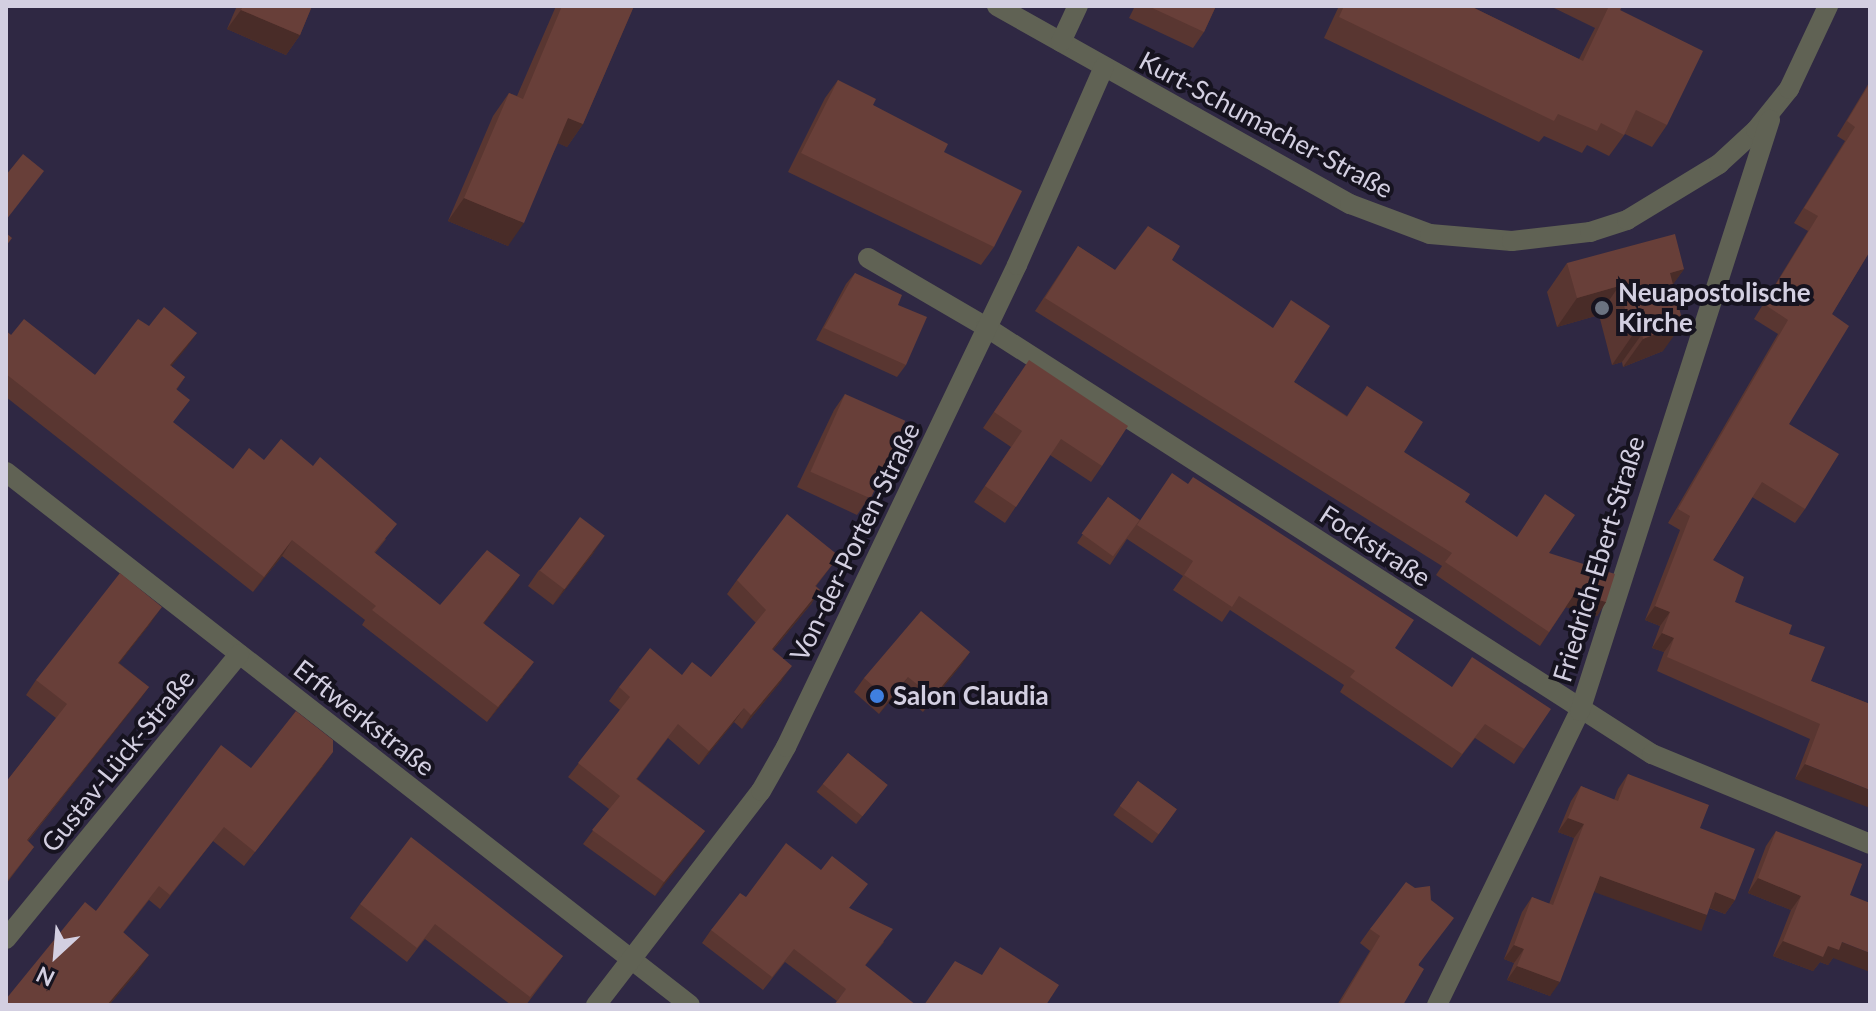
<!DOCTYPE html>
<meta charset="utf-8">
<style>
body{margin:0}
#map{position:relative;width:1876px;height:1011px;overflow:hidden;background:#2f2843;font-family:Lato,sans-serif}
div>[style]{position:absolute}
.minor>*{height:20px;margin:-10px;padding:0 10px;transform-origin:10px;border-radius:10px;background:#606254}
.wall>*{inset:0;background:#593631;transform-origin:0 0}
.shaded-wall>*{inset:0;background:#492c28;transform-origin:0 0}
.building>*{inset:0;background:#683f39;transform-origin:0 0}
.dots>*{width:22px;height:22px;translate:-50% -50%;box-sizing:border-box;border:4px solid #16131f;border-radius:50%}
span{translate:-50% -50%;white-space:nowrap;text-align:center;line-height:1.15;-webkit-text-stroke:8px #16131f;paint-order:stroke}
.street-label{font-size:26px;color:#d3cfe1}
.poi-label{font-size:26px;color:#d3cfe1;font-weight:700}
.left{translate:0 -50%;text-align:left}
.frame{position:absolute;inset:0;border:8px solid #d3cfe1;pointer-events:none}
.north{position:absolute;left:16px;top:915px;width:80px;height:80px;-webkit-text-stroke:6px #16131f;paint-order:stroke;rotate:206deg;font-size:22px;font-weight:700;line-height:32px;text-align:center;color:#d3cfe1}
.north::after{content:'';display:block;margin:auto;width:28px;height:36px;background:#d3cfe1;clip-path:polygon(50% 0,100% 100%,50% 72%,0 100%)}
</style>
<div id="map">
<div class="minor">
<div style="left:997px;top:6px;width:405px;rotate:29.3deg"></div>
<div style="left:1350px;top:204px;width:85px;rotate:20.6deg"></div>
<div style="left:1430px;top:234px;width:82px;rotate:4.9deg"></div>
<div style="left:1512px;top:241px;width:79px;rotate:-6.6deg"></div>
<div style="left:1590px;top:232px;width:39px;rotate:-18deg"></div>
<div style="left:1627px;top:220px;width:108px;rotate:-31.3deg"></div>
<div style="left:1719px;top:164px;width:50px;rotate:-42.6deg"></div>
<div style="left:1756px;top:130px;width:53px;rotate:-51.2deg"></div>
<div style="left:1789px;top:89px;width:92px;rotate:-64.8deg"></div>
<div style="left:1061px;top:42px;width:40px;rotate:-65deg"></div>
<div style="left:868px;top:258px;width:137px;rotate:30.3deg"></div>
<div style="left:986px;top:327px;width:791px;rotate:32.67deg"></div>
<div style="left:1652px;top:754px;width:236px;rotate:22.4deg"></div>
<div style="left:6px;top:472px;width:867px;rotate:37.93deg"></div>
<div style="left:6px;top:939px;width:368px;rotate:-50.7deg"></div>
<div style="left:596px;top:1005px;width:270px;rotate:-52.4deg"></div>
<div style="left:761px;top:791px;width:51px;rotate:-60.4deg"></div>
<div style="left:786px;top:747px;width:534px;rotate:-64.39deg"></div>
<div style="left:1017px;top:265px;width:216px;rotate:-66.3deg"></div>
<div style="left:1437px;top:1005px;width:327px;rotate:-64.1deg"></div>
<div style="left:1580px;top:711px;width:621px;rotate:-72.18deg"></div>
</div>
<div class="wall">
<div style="clip-path:polygon(237px 6px,312px 6px,300px 35px,286px 55px,227px 29px)"></div>
<div style="clip-path:polygon(556px 6px,634px 6px,583px 124px,567px 147px,558px 143px,508px 246px,448px 221px,493px 116px,509px 93px,517px 96px)"></div>
<div style="clip-path:polygon(1135px 6px,1216px 6px,1204px 32px,1193px 48px,1129px 18px)"></div>
<div style="clip-path:polygon(1339px 6px,1470px 6px,1579px 59px,1595px 28px,1550px 6px,1622px 6px,1620px 10px,1667px 125px,1652px 147px,1625px 134px,1609px 156px,1587px 145px,1582px 153px,1544px 136px,1539px 142px,1324px 38px)"></div>
<div style="clip-path:polygon(838px 80px,873px 105px,994px 247px,981px 265px,788px 172px,825px 98px)"></div>
<div style="clip-path:polygon(1870px 81px,1870px 251px,1832px 314px,1789px 424px,1805px 509px,1795px 523px,1752px 497px,1713px 560px,1735px 602px,1789px 634px,1811px 681px,1870px 704px,1795px 779px,1810px 739px,1657px 671px,1664px 652px,1652px 648px,1660px 626px,1645px 620px,1680px 530px,1668px 523px,1778px 334px,1754px 319px,1808px 231px,1794px 223px,1845px 141px,1837px 136px)"></div>
<div style="clip-path:polygon(1078px 246px,1115px 270px,1172px 260px,1294px 382px,1347px 416px,1367px 386px,1404px 452px,1465px 502px,1516px 537px,1549px 553px,1606px 602px,1597px 616px,1566px 607px,1540px 646px,1436px 575px,1442px 566px,1035px 311px)"></div>
<div style="clip-path:polygon(1567px 263px,1684px 269px,1673px 284px,1663px 351px,1623px 367px,1622px 362px,1612px 365px,1599px 315px,1557px 327px,1547px 292px)"></div>
<div style="clip-path:polygon(855px 273px,898px 305px,906px 365px,897px 377px,816px 340px,846px 284px)"></div>
<div style="clip-path:polygon(149px 326px,197px 333px,171px 366px,185px 377px,177px 389px,173px 423px,233px 469px,264px 460px,386px 539px,375px 553px,440px 605px,520px 575px,484px 623px,523px 677px,487px 722px,362px 625px,365px 620px,282px 556px,253px 592px,6px 397px,6px 331px,11px 335px,95px 375px)"></div>
<div style="clip-path:polygon(1018px 376px,1102px 466px,1091px 482px,1050px 455px,1005px 523px,974px 502px,1011px 447px,983px 428px)"></div>
<div style="clip-path:polygon(845px 394px,868px 499px,857px 515px,797px 487px,834px 410px)"></div>
<div style="clip-path:polygon(1108px 497px,1140px 520px,1395px 648px,1524px 749px,1514px 764px,1475px 738px,1452px 768px,1340px 692px,1344px 685px,1230px 610px,1222px 622px,1173px 590px,1183px 576px,1127px 539px,1110px 565px,1077px 543px)"></div>
<div style="clip-path:polygon(594px 552px,553px 605px,528px 586px,539px 570px)"></div>
<div style="clip-path:polygon(839px 556px,816px 586px,820px 590px,811px 604px,773px 650px,782px 680px,742px 729px,734px 722px,699px 765px,668px 738px,637px 779px,705px 831px,655px 896px,583px 844px,609px 809px,568px 777px,620px 710px,609px 701px,619px 687px,682px 675px,711px 677px,756px 623px,727px 594px,737px 580px)"></div>
<div style="clip-path:polygon(152px 621px,119px 663px,149px 687px,28px 841px,34px 847px,6px 884px,6px 782px,56px 718px,26px 695px,36px 680px)"></div>
<div style="clip-path:polygon(970px 652px,960px 666px,923px 712px,898px 691px,879px 714px,854px 692px,864px 678px)"></div>
<div style="left:848px;top:753px;width:51px;height:50px;rotate:39deg"></div>
<div style="clip-path:polygon(323px 766px,244px 866px,213px 841px,160px 909px,149px 900px,123px 933px,139px 969px,109px 1005px,6px 1005px,96px 911px,251px 768px)"></div>
<div style="clip-path:polygon(1628px 774px,1700px 828px,1735px 900px,1725px 914px,1709px 908px,1697px 929px,1594px 891px,1550px 996px,1507px 980px,1514px 963px,1504px 959px,1522px 912px,1532px 897px,1549px 904px,1574px 838px,1558px 832px,1571px 801px,1581px 786px,1614px 800px,1618px 789px)"></div>
<div style="left:1138px;top:781px;width:48px;height:42px;rotate:36deg"></div>
<div style="clip-path:polygon(1776px 831px,1850px 895px,1833px 958px,1828px 965px,1820px 962px,1813px 971px,1773px 956px,1791px 910px,1748px 893px,1766px 846px)"></div>
<div style="clip-path:polygon(1415px 888px,1419px 965px,1403px 1005px,1337px 1005px,1370px 951px,1360px 943px,1370px 929px)"></div>
<div style="clip-path:polygon(746px 897px,850px 908px,884px 942px,837px 1001px,785px 962px,763px 990px,702px 943px,711px 930px)"></div>
<div style="clip-path:polygon(360px 904px,563px 956px,526px 1005px,511px 1005px,425px 939px,407px 962px,350px 918px)"></div>
</div>
<div class="shaded-wall">
<div style="clip-path:polygon(241px 10px,300px 35px,286px 55px,227px 29px)"></div>
<div style="clip-path:polygon(568px 118px,583px 124px,567px 147px,553px 141px)"></div>
<div style="clip-path:polygon(464px 198px,524px 223px,508px 246px,448px 221px)"></div>
<div style="clip-path:polygon(1684px 269px,1664px 297px,1670px 273px)"></div>
<div style="clip-path:polygon(1619px 286px,1599px 315px,1557px 327px,1577px 298px)"></div>
<div style="clip-path:polygon(1683px 323px,1663px 351px,1623px 367px,1643px 339px)"></div>
<div style="clip-path:polygon(197px 333px,186px 348px,160px 380px,170px 365px)"></div>
<div style="clip-path:polygon(1642px 334px,1622px 362px,1612px 365px,1632px 336px)"></div>
<div style="clip-path:polygon(605px 536px,594px 552px,553px 605px,564px 589px)"></div>
<div style="clip-path:polygon(292px 540px,282px 556px,253px 592px,264px 577px)"></div>
<div style="clip-path:polygon(520px 575px,510px 590px,472px 638px,483px 623px)"></div>
<div style="clip-path:polygon(820px 590px,811px 604px,762px 663px,772px 649px)"></div>
<div style="clip-path:polygon(1575px 593px,1606px 602px,1597px 616px,1565px 607px)"></div>
<div style="clip-path:polygon(1655px 606px,1670px 612px,1660px 626px,1645px 620px)"></div>
<div style="clip-path:polygon(162px 607px,152px 621px,108px 677px,118px 663px)"></div>
<div style="clip-path:polygon(1662px 633px,1674px 638px,1664px 652px,1652px 648px)"></div>
<div style="clip-path:polygon(970px 652px,960px 666px,923px 712px,933px 697px)"></div>
<div style="clip-path:polygon(534px 662px,523px 677px,487px 722px,498px 707px)"></div>
<div style="clip-path:polygon(792px 666px,782px 680px,742px 729px,751px 715px)"></div>
<div style="clip-path:polygon(908px 677px,898px 691px,879px 714px,889px 700px)"></div>
<div style="clip-path:polygon(149px 687px,139px 701px,16px 855px,27px 840px)"></div>
<div style="clip-path:polygon(744px 708px,734px 722px,699px 765px,709px 751px)"></div>
<div style="clip-path:polygon(333px 752px,323px 766px,244px 866px,255px 852px)"></div>
<div style="clip-path:polygon(1805px 764px,1870px 790px,1870px 808px,1795px 779px)"></div>
<div style="clip-path:polygon(1568px 818px,1584px 824px,1574px 838px,1558px 832px)"></div>
<div style="clip-path:polygon(705px 831px,695px 845px,655px 896px,664px 882px)"></div>
<div style="left:1600px;top:876px;width:114px;height:17px;rotate:20deg"></div>
<div style="clip-path:polygon(1758px 878px,1801px 896px,1791px 910px,1748px 893px)"></div>
<div style="clip-path:polygon(1715px 892px,1735px 900px,1725px 914px,1705px 906px)"></div>
<div style="clip-path:polygon(1783px 941px,1828px 946px,1842px 942px,1870px 953px,1870px 972px,1833px 958px,1828px 965px,1820px 962px,1813px 971px,1773px 956px)"></div>
<div style="clip-path:polygon(1514px 945px,1524px 949px,1514px 963px,1504px 959px)"></div>
<div style="clip-path:polygon(149px 955px,139px 969px,109px 1005px,107px 1005px)"></div>
<div style="clip-path:polygon(1517px 966px,1560px 982px,1550px 996px,1507px 980px)"></div>
</div>
<div class="building">
<div style="clip-path:polygon(243px 6px,312px 6px,300px 35px,241px 10px)"></div>
<div style="clip-path:polygon(562px 6px,634px 6px,583px 124px,568px 118px,524px 223px,464px 198px,509px 93px,523px 99px)"></div>
<div style="clip-path:polygon(1148px 6px,1216px 6px,1204px 32px)"></div>
<div style="clip-path:polygon(1344px 6px,1470px 6px,1583px 61px,1609px 6px,1622px 6px,1620px 10px,1703px 51px,1667px 125px,1636px 110px,1624px 135px,1601px 123px,1597px 131px,1558px 114px,1554px 121px,1339px 17px)"></div>
<div style="clip-path:polygon(838px 80px,876px 99px,873px 105px,948px 144px,944px 152px,1022px 191px,994px 247px,801px 153px)"></div>
<div style="clip-path:polygon(1870px 83px,1870px 251px,1832px 314px,1849px 326px,1789px 424px,1839px 454px,1805px 509px,1762px 482px,1713px 560px,1744px 577px,1735px 602px,1792px 625px,1789px 634px,1825px 647px,1811px 681px,1870px 704px,1870px 790px,1805px 764px,1820px 724px,1667px 657px,1674px 638px,1662px 633px,1670px 612px,1655px 606px,1690px 516px,1678px 509px,1788px 320px,1764px 304px,1818px 216px,1804px 208px,1855px 127px,1847px 121px)"></div>
<div style="clip-path:polygon(23px 154px,44px 171px,6px 220px,6px 175px)"></div>
<div style="clip-path:polygon(1148px 226px,1180px 246px,1172px 260px,1273px 328px,1291px 300px,1330px 326px,1294px 382px,1347px 417px,1367px 386px,1423px 422px,1404px 452px,1470px 494px,1465px 502px,1517px 537px,1545px 494px,1575px 515px,1549px 553px,1615px 574px,1606px 602px,1575px 593px,1549px 632px,1445px 562px,1452px 553px,1045px 298px,1078px 246px,1115px 270px)"></div>
<div style="clip-path:polygon(6px 233px,12px 238px,6px 246px)"></div>
<div style="clip-path:polygon(1675px 234px,1684px 269px,1670px 273px,1683px 323px,1643px 339px,1642px 334px,1632px 336px,1619px 286px,1577px 298px,1567px 263px)"></div>
<div style="clip-path:polygon(855px 273px,902px 295px,898px 305px,927px 317px,906px 365px,824px 328px)"></div>
<div style="clip-path:polygon(164px 307px,197px 333px,170px 365px,185px 377px,176px 389px,190px 400px,173px 422px,233px 469px,249px 448px,264px 460px,281px 439px,313px 466px,320px 457px,397px 524px,374px 552px,440px 605px,487px 550px,520px 575px,483px 623px,534px 662px,498px 707px,372px 610px,376px 606px,292px 540px,264px 577px,6px 374px,6px 331px,11px 335px,24px 319px,95px 375px,138px 319px,149px 326px)"></div>
<div style="clip-path:polygon(1029px 360px,1128px 426px,1102px 466px,1061px 439px,1016px 507px,985px 486px,1022px 431px,994px 412px)"></div>
<div style="left:845px;top:394px;width:66px;height:85px;rotate:24deg"></div>
<div style="clip-path:polygon(1172px 473px,1188px 484px,1193px 477px,1414px 620px,1395px 648px,1452px 687px,1472px 657px,1551px 709px,1524px 749px,1485px 724px,1462px 754px,1350px 677px,1355px 671px,1239px 596px,1232px 607px,1184px 575px,1193px 561px,1137px 525px)"></div>
<div style="left:1108px;top:497px;width:39px;height:45px;rotate:36deg"></div>
<div style="clip-path:polygon(787px 514px,839px 556px,815px 586px,820px 590px,772px 649px,792px 666px,751px 715px,744px 708px,709px 751px,678px 724px,636px 779px,705px 831px,664px 882px,592px 830px,620px 796px,578px 763px,630px 697px,619px 687px,650px 648px,682px 675px,692px 662px,711px 677px,766px 610px,737px 580px)"></div>
<div style="left:580px;top:517px;width:31px;height:67px;rotate:37deg"></div>
<div style="clip-path:polygon(120px 573px,162px 607px,118px 663px,149px 687px,27px 840px,34px 847px,6px 882px,6px 782px,67px 704px,36px 680px)"></div>
<div style="clip-path:polygon(921px 611px,970px 652px,933px 697px,908px 677px,889px 700px,864px 678px)"></div>
<div style="clip-path:polygon(296px 711px,333px 740px,333px 752px,255px 852px,224px 827px,170px 895px,159px 886px,123px 932px,149px 955px,107px 1005px,6px 1005px,6px 999px,85px 902px,96px 911px,221px 745px,251px 768px)"></div>
<div style="left:848px;top:753px;width:51px;height:40px;rotate:39deg"></div>
<div style="clip-path:polygon(1628px 774px,1709px 805px,1700px 828px,1755px 849px,1735px 900px,1715px 892px,1707px 915px,1600px 876px,1560px 982px,1517px 966px,1524px 949px,1514px 945px,1532px 897px,1553px 905px,1584px 824px,1568px 818px,1581px 786px,1618px 801px)"></div>
<div style="left:1138px;top:781px;width:48px;height:31px;rotate:36deg"></div>
<div style="clip-path:polygon(1776px 831px,1862px 864px,1850px 895px,1870px 903px,1870px 953px,1842px 942px,1839px 950px,1828px 946px,1823px 957px,1783px 941px,1801px 896px,1758px 878px)"></div>
<div style="clip-path:polygon(411px 837px,563px 956px,530px 997px,435px 924px,417px 948px,360px 904px)"></div>
<div style="clip-path:polygon(786px 843px,821px 870px,832px 856px,868px 884px,849px 908px,893px 929px,865px 965px,916px 1005px,834px 1005px,846px 989px,794px 949px,772px 977px,711px 930px,740px 893px,746px 897px)"></div>
<div style="clip-path:polygon(1406px 882px,1415px 888px,1430px 886px,1431px 900px,1454px 918px,1418px 965px,1424px 969px,1403px 1005px,1339px 1005px,1380px 936px,1370px 929px)"></div>
<div style="clip-path:polygon(1000px 947px,1059px 985px,1046px 1005px,924px 1005px,955px 961px,982px 975px)"></div>
</div>
<div class="dots">
<div style="left:1602px;top:308px;background:#6b7280"></div>
<div style="left:877px;top:696px;background:#3f7fe0"></div>
</div>
<div class="street-label">
<span style="left:1266px;top:125px;rotate:28deg">Kurt-Schumacher-Straße</span>
<span style="left:855px;top:542px;rotate:-64deg">Von-der-Porten-Straße</span>
<span style="left:1375px;top:546px;rotate:33deg">Fockstraße</span>
<span style="left:1599px;top:559px;rotate:-73deg">Friedrich-Ebert-Straße</span>
<span style="left:364px;top:718px;rotate:38deg">Erftwerkstraße</span>
<span style="left:118px;top:761px;rotate:-51deg">Gustav-Lück-Straße</span>
</div>
<div class="poi-label">
<span class="left" style="left:1618px;top:308px">Neuapostolische<br>Kirche</span>
<span class="left" style="left:893px;top:696px">Salon Claudia</span>
</div>
<div class="frame"></div>
<div class="north">N</div>
</div>
